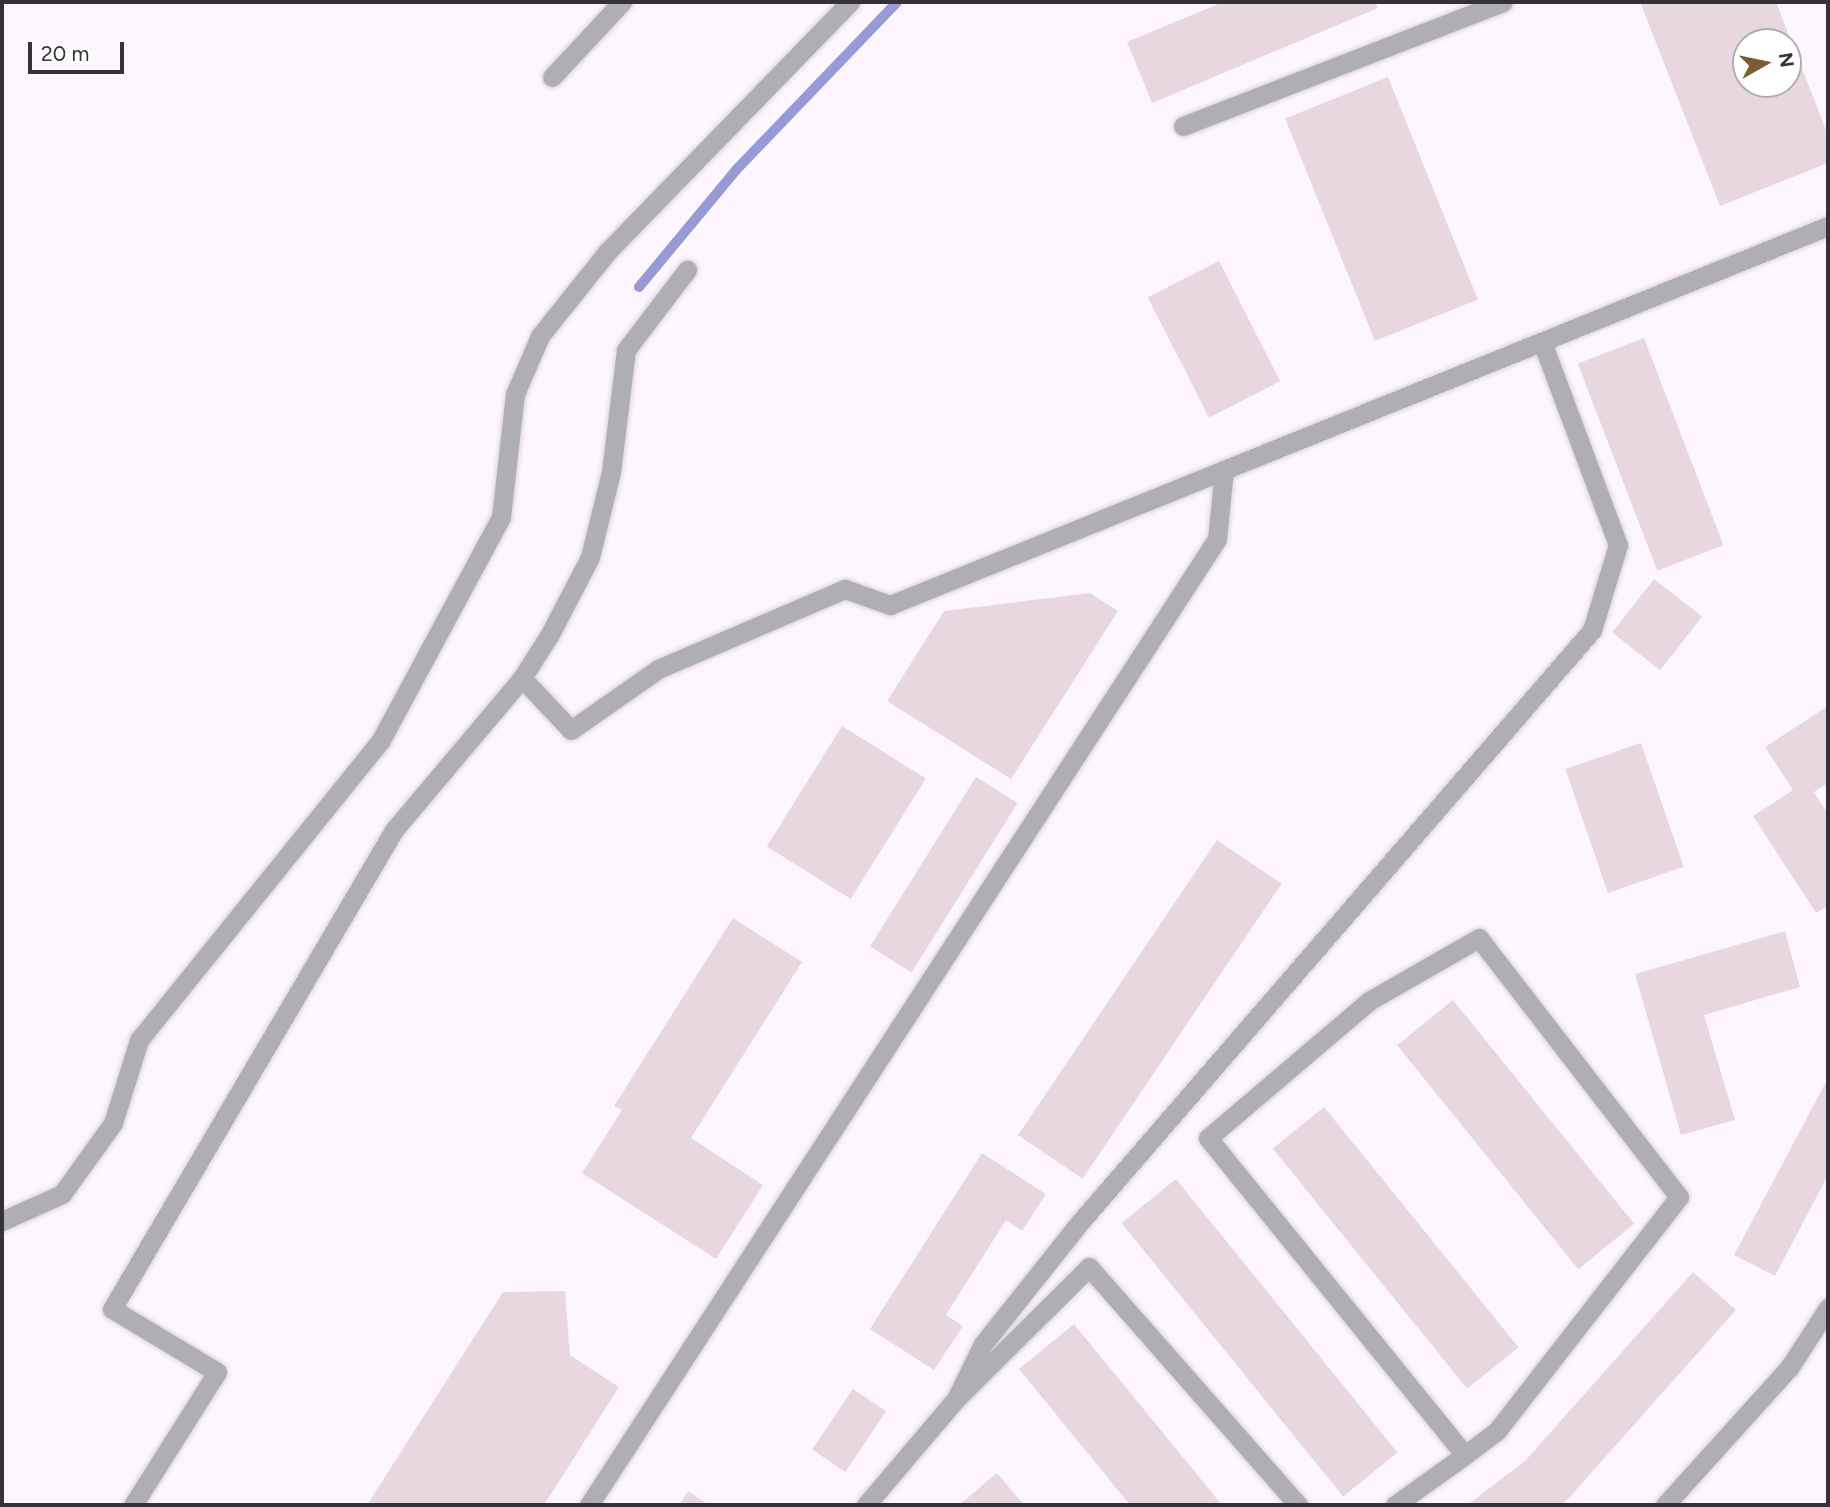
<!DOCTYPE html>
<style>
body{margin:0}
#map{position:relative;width:1830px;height:1507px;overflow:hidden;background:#fef6fe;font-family:Figtree,sans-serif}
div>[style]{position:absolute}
.stream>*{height:10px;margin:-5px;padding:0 5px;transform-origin:5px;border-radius:5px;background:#979ad4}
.building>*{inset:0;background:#e9d7e0;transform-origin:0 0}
.roads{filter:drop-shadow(0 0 2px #dad3da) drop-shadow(0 0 2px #dad3da)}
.minor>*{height:19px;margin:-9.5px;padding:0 9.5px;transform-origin:9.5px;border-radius:9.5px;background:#b0aeb5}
.tertiary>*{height:19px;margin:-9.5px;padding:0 9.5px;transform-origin:9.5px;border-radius:9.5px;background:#b0aeb5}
span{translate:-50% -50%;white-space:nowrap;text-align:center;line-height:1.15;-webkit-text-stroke:5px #fff;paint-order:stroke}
.frame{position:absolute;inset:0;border:4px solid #363136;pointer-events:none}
.north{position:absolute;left:1732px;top:28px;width:70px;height:70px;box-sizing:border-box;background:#fff;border:2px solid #afadaf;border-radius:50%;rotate:81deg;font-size:19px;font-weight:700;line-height:28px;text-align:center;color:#363136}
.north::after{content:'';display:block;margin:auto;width:24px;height:32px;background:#7c5d32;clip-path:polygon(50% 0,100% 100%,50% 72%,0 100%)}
.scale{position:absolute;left:28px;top:42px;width:96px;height:32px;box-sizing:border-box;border:4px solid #363136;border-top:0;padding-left:9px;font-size:21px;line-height:24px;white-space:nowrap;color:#363136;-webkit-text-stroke:5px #fff;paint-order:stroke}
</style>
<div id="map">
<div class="stream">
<div style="left:639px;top:287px;width:153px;rotate:-50.3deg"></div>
<div style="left:737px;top:169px;width:231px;rotate:-46.2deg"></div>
</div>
<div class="building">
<div style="clip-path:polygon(1223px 2px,1375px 2px,1378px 8px,1152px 103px,1127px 42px)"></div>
<div style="clip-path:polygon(evenodd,1640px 2px,1776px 2px,1828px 135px,1828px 163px,1720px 206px,1640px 2px,1746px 42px,1788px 42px,1788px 84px,1746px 84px,1746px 42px)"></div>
<div style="left:1388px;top:77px;width:240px;height:111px;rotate:68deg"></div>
<div style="left:1219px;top:261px;width:135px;height:80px;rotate:63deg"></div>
<div style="left:1644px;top:338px;width:222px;height:71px;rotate:69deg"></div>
<div style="left:1654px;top:579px;width:61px;height:68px;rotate:38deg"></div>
<div style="clip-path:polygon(1090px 593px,1118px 611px,1011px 779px,887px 701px,944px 611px)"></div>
<div style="clip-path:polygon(1828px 706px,1828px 783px,1814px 792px,1828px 814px,1828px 906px,1816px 913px,1753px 816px,1793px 790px,1765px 747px)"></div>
<div style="left:842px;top:726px;width:99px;height:142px;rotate:32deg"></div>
<div style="left:1641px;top:743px;width:131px;height:80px;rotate:71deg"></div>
<div style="left:976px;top:777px;width:49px;height:200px;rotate:32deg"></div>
<div style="left:1217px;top:840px;width:78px;height:356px;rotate:34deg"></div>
<div style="clip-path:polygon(733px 918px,802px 962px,691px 1138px,763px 1185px,716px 1259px,582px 1173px,622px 1110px,614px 1106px)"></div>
<div style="clip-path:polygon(1785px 931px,1800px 987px,1704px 1015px,1735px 1120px,1681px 1135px,1635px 974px)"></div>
<div style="left:1453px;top:1000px;width:288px;height:72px;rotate:51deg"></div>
<div style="clip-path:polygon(1828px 1078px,1828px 1175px,1775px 1276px,1734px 1255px)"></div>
<div style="left:1324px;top:1107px;width:309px;height:66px;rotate:51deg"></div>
<div style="clip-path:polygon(982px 1153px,1046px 1194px,1022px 1231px,1006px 1220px,946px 1315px,963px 1326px,934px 1370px,870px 1329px)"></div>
<div style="left:1176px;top:1179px;width:352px;height:70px;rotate:51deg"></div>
<div style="clip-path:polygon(1693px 1272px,1736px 1310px,1568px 1499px,1560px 1505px,1467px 1505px,1525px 1461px)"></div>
<div style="clip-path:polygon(565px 1291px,570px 1355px,619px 1387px,544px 1505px,367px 1505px,503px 1292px)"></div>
<div style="clip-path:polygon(1074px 1324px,1222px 1505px,1130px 1505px,1019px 1369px)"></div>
<div style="left:853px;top:1389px;width:40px;height:73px;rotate:34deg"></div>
<div style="clip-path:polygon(997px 1473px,1024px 1505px,959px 1505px)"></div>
<div style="clip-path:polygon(688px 1491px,709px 1505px,679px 1505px)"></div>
</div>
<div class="roads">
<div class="minor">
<div style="left:552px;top:77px;width:103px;rotate:-47deg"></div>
<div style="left:1183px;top:126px;width:343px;rotate:-21.2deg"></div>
<div style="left:522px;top:678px;width:71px;rotate:46.7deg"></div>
<div style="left:571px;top:730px;width:106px;rotate:-35deg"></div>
<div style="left:658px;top:669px;width:203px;rotate:-23.2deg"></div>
<div style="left:845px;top:589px;width:48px;rotate:19.6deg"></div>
<div style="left:890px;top:605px;width:360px;rotate:-22deg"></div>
<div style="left:1224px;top:470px;width:69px;rotate:95.8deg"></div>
<div style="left:1217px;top:539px;width:1152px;rotate:123.03deg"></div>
<div style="left:2px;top:1221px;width:66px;rotate:-24.2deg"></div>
<div style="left:62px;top:1194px;width:87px;rotate:-54.3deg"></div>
<div style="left:113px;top:1123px;width:87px;rotate:-72.6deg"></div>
<div style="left:139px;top:1040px;width:385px;rotate:-51.1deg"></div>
<div style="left:381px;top:740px;width:253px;rotate:-61.7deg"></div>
<div style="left:501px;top:517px;width:124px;rotate:-83.5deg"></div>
<div style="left:515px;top:394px;width:63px;rotate:-66.7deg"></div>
<div style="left:540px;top:336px;width:107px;rotate:-51.4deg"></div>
<div style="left:607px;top:252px;width:349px;rotate:-45.8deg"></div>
<div style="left:956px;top:1399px;width:61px;rotate:-63.9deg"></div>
<div style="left:983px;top:1344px;width:157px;rotate:-51.5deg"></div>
<div style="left:1081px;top:1221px;width:781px;rotate:-49.15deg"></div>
<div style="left:1592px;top:630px;width:89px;rotate:-73deg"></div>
<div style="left:1618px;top:545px;width:217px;rotate:-110.5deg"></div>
<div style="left:133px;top:1505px;width:157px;rotate:-57.7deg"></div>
<div style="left:217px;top:1372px;width:122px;rotate:-149deg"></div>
<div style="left:112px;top:1309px;width:556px;rotate:-59.51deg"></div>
<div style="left:394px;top:830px;width:199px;rotate:-49.9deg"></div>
<div style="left:522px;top:678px;width:52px;rotate:-57.5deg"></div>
<div style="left:550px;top:634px;width:87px;rotate:-62.5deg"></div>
<div style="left:590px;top:557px;width:88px;rotate:-76.1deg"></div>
<div style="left:611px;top:472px;width:123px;rotate:-83deg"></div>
<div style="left:626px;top:350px;width:101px;rotate:-52.7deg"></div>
<div style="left:866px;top:1505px;width:139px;rotate:-49.7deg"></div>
<div style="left:956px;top:1399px;width:187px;rotate:-44.8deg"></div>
<div style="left:1089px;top:1267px;width:317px;rotate:48.7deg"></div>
<div style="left:1395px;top:1505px;width:86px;rotate:-35.5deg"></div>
<div style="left:1465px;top:1455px;width:39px;rotate:-37deg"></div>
<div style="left:1496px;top:1432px;width:298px;rotate:-52.1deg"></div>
<div style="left:1679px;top:1197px;width:327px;rotate:-127.7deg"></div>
<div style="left:1479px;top:938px;width:127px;rotate:150.2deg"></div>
<div style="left:1369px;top:1001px;width:211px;rotate:139.6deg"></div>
<div style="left:1208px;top:1138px;width:408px;rotate:51deg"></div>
</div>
<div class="tertiary">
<div style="left:1224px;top:470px;width:651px;rotate:-22deg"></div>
<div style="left:1665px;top:1505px;width:185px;rotate:-47.9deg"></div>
<div style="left:1789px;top:1368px;width:72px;rotate:-57deg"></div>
</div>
</div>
<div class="frame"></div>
<div class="north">N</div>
<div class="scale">20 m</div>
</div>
